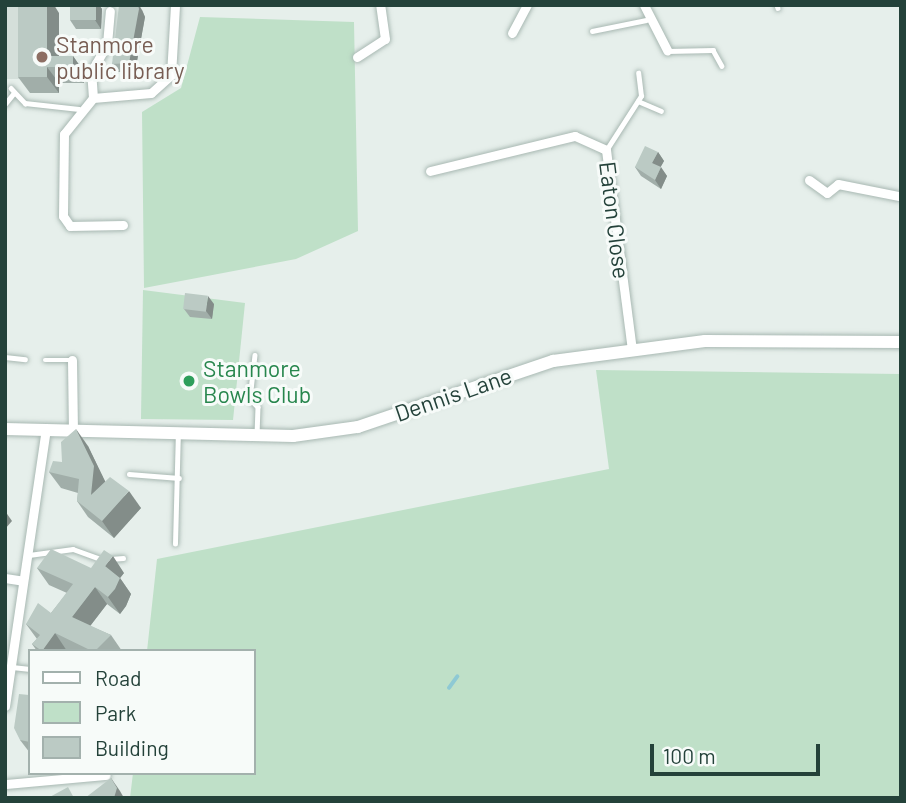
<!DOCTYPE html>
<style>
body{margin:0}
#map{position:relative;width:906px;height:803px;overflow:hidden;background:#e6efeb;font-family:Barlow,sans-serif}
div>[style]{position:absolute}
.built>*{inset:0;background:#d4dfda;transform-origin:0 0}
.green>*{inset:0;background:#bfe0c8}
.stream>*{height:3.5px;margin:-1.75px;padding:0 1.75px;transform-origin:1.75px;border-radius:1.75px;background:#8ec9d4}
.roads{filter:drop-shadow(0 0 2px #a8b8b2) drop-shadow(0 0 2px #a8b8b2)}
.lane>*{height:4.5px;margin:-2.25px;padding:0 2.25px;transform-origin:2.25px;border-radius:2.25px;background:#fff}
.street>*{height:9px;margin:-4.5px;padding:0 4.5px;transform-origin:4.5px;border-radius:4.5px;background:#fff}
.secondary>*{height:12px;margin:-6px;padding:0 6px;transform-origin:6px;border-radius:6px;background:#fff}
.wall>*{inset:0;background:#a1aea9}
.shaded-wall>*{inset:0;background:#838d89}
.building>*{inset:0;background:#bbcac4;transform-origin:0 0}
.dots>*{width:19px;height:19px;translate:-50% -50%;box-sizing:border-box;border:4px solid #f7fbf9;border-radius:50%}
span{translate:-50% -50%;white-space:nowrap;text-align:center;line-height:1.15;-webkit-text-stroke:6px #f7fbf9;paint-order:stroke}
.education-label{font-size:23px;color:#785e54}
.left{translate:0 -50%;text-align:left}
.street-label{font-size:23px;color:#24423a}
.leisure-label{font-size:23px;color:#27864d}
.frame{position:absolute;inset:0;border:7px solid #24423a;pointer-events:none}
.legend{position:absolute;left:28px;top:649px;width:228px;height:126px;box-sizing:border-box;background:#f7fbf9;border:2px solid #a3b1ad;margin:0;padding:9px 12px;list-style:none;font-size:21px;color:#24423a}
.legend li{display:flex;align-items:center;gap:14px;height:35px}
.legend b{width:35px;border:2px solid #a3b1ad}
.scale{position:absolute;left:650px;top:744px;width:170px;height:32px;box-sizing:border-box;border:4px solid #24423a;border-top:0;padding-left:9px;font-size:21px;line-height:24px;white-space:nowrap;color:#24423a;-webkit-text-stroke:5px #f7fbf9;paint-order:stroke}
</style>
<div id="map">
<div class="built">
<div style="left:5px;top:5px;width:22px;height:74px"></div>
</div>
<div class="green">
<div style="clip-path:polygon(200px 17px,354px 22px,358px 231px,296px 259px,144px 288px,142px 112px,181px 88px)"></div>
<div style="clip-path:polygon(143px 290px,245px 303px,233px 420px,141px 419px)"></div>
<div style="clip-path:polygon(596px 370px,901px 374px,901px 798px,130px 798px,133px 773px,254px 773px,254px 651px,147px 651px,157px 559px,609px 469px)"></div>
</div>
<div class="stream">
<div style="left:449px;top:688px;width:14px;rotate:-54deg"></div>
</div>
<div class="roads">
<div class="lane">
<div style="left:777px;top:5px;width:3px;rotate:72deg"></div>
<div style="left:592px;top:31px;width:55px;rotate:-11.5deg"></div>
<div style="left:667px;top:51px;width:46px;rotate:-1.2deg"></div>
<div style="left:713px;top:50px;width:18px;rotate:61deg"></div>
<div style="left:11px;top:88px;width:21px;rotate:47deg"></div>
<div style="left:25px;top:103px;width:54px;rotate:6.3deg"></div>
<div style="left:638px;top:101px;width:25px;rotate:23deg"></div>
<div style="left:5px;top:104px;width:13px;rotate:-51deg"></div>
<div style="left:607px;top:149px;width:63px;rotate:-57.3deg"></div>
<div style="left:641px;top:96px;width:23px;rotate:-97deg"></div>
<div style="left:255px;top:355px;width:44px;rotate:96.5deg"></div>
<div style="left:250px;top:399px;width:11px;rotate:45deg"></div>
<div style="left:258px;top:407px;width:26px;rotate:92deg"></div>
<div style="left:5px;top:357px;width:20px;rotate:6deg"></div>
<div style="left:45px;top:360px;width:27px"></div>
<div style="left:129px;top:474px;width:50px;rotate:4.6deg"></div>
<div style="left:175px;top:544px;width:111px;rotate:-88.5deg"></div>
<div style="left:29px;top:555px;width:44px;rotate:-7.8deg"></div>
<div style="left:73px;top:549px;width:30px;rotate:20deg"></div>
<div style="left:110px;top:559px;width:13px;rotate:-4deg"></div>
<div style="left:12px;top:667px;width:18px;rotate:6deg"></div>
</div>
<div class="street">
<div style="left:644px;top:5px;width:51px;rotate:62.9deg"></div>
<div style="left:512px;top:33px;width:32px;rotate:-62deg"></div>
<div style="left:357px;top:57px;width:33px;rotate:-33deg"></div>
<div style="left:385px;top:39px;width:34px;rotate:-98deg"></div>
<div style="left:93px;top:98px;width:26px;rotate:-94deg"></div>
<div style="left:91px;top:72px;width:32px;rotate:-60deg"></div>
<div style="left:107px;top:44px;width:33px;rotate:-85deg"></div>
<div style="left:430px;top:171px;width:149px;rotate:-13.6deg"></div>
<div style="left:575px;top:136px;width:34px;rotate:24deg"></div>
<div style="left:606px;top:150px;width:201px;rotate:82.6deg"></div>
<div style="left:809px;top:180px;width:22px;rotate:36deg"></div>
<div style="left:827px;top:193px;width:14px;rotate:-39deg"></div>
<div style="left:838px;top:184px;width:61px;rotate:11.3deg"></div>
<div style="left:123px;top:225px;width:53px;rotate:178.9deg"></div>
<div style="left:70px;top:226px;width:12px;rotate:-125deg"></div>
<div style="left:63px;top:216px;width:82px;rotate:-89.3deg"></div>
<div style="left:64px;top:134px;width:46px;rotate:-51.1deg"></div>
<div style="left:93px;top:98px;width:58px;rotate:-4.9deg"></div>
<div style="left:151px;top:93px;width:27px;rotate:-42deg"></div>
<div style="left:171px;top:75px;width:70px;rotate:-86.7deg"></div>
<div style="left:72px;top:360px;width:69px;rotate:89.2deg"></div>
<div style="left:5px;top:578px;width:18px;rotate:9deg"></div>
<div style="left:5px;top:706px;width:280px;rotate:-81.6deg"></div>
<div style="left:5px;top:784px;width:101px;rotate:-5.1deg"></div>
</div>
<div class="secondary">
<div style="left:5px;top:429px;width:288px;rotate:1.4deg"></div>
<div style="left:293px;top:436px;width:66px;rotate:-7.9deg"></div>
<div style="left:358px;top:427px;width:206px;rotate:-18.7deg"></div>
<div style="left:553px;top:361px;width:153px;rotate:-7.5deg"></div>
<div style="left:705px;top:341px;width:196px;rotate:0.3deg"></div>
</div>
</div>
<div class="wall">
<div style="clip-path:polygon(70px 5px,99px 5px,102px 9px,101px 29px,76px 29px,70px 20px)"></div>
<div style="clip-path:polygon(142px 10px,145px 17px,135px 72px,118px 72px,112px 64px)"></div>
<div style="clip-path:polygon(59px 13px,59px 56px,73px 56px,84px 72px,84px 83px,59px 83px,59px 93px,30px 93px,18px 77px)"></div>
<div style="clip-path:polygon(658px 152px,664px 161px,660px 167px,667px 176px,661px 189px,641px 176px,635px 167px)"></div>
<div style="clip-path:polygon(214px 304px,212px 319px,190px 317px,184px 309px)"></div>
<div style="clip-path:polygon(88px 446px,105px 482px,141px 508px,114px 538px,88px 517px,77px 501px,78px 493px,61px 488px,49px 472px)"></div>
<div style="clip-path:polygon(37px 568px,91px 568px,124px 573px,120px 578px,131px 594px,126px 606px,120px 614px,107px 604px,90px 626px,111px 635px,122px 651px,37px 651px,32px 644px,37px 639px,26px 624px,51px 613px,67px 593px,49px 585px)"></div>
<div style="clip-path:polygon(30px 692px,30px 753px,20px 740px)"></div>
</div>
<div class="shaded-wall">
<div style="clip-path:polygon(47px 5px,54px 5px,59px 13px,59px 67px,47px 56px)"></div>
<div style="clip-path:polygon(96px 5px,99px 5px,102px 9px,101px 29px,95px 20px)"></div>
<div style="clip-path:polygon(138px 5px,139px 5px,142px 10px,145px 17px,135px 72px,129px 63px)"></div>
<div style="clip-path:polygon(73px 56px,84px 72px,84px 83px,73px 67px)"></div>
<div style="clip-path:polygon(47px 67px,59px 83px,59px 93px,47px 77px)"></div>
<div style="clip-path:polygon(658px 152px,664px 161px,658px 172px,652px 163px)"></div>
<div style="clip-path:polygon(661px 167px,667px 176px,661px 189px,655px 180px)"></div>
<div style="clip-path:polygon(208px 296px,214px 304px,212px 319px,206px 311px)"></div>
<div style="clip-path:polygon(76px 429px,88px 446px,106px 483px,91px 495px)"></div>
<div style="clip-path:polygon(129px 491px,141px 508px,114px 538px,102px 521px)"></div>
<div style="clip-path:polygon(5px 511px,12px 521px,5px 529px)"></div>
<div style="clip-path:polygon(113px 556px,124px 573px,120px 578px,131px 594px,126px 606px,120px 614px,108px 597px,105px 566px)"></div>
<div style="clip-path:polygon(95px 587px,107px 604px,84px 634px,72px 617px)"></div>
<div style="clip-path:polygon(55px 633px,67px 651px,42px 651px)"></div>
<div style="clip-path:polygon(111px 778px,120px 791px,124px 798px,114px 798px)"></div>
</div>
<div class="building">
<div style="clip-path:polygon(18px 5px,47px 5px,47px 56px,73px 56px,73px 67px,47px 67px,47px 77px,18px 77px)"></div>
<div style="left:70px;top:5px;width:26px;height:15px"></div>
<div style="clip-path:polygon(119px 5px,138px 5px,139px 9px,129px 63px,112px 64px)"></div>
<div style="clip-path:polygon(645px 146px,658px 152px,652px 163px,661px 167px,655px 180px,635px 167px)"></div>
<div style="left:185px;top:293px;width:23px;height:16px;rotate:7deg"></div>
<div style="clip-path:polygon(76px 429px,94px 466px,91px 495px,110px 477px,129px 491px,102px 521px,77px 501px,79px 479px,49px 472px,53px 461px,62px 462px,61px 442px)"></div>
<div style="clip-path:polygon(51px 549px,91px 568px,104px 550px,113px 556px,105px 566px,120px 578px,115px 589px,108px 597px,95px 587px,72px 617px,111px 635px,95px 651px,92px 651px,55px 633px,42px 651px,32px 644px,40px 635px,26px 624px,38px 603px,51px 613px,73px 584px,37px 568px)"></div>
<div style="clip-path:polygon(30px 692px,30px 742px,20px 740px,14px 728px,19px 694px,29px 695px)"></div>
<div style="clip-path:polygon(111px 778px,117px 788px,114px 798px,85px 798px)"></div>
<div style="clip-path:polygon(68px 787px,74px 798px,48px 798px)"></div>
</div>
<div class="dots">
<div style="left:42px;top:57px;background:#8d6e63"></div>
<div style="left:189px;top:381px;background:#2e9e5b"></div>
</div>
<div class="education-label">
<span class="left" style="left:56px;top:57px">Stanmore<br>public library</span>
</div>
<div class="street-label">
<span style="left:615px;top:220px;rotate:83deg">Eaton Close</span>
<span style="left:453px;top:394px;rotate:-19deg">Dennis Lane</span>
</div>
<div class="leisure-label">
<span class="left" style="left:203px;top:381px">Stanmore<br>Bowls Club</span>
</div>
<div class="frame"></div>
<ul class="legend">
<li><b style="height:9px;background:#fff"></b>Road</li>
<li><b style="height:19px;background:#bfe0c8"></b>Park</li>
<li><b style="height:19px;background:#bbcac4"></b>Building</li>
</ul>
<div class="scale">100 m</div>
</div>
